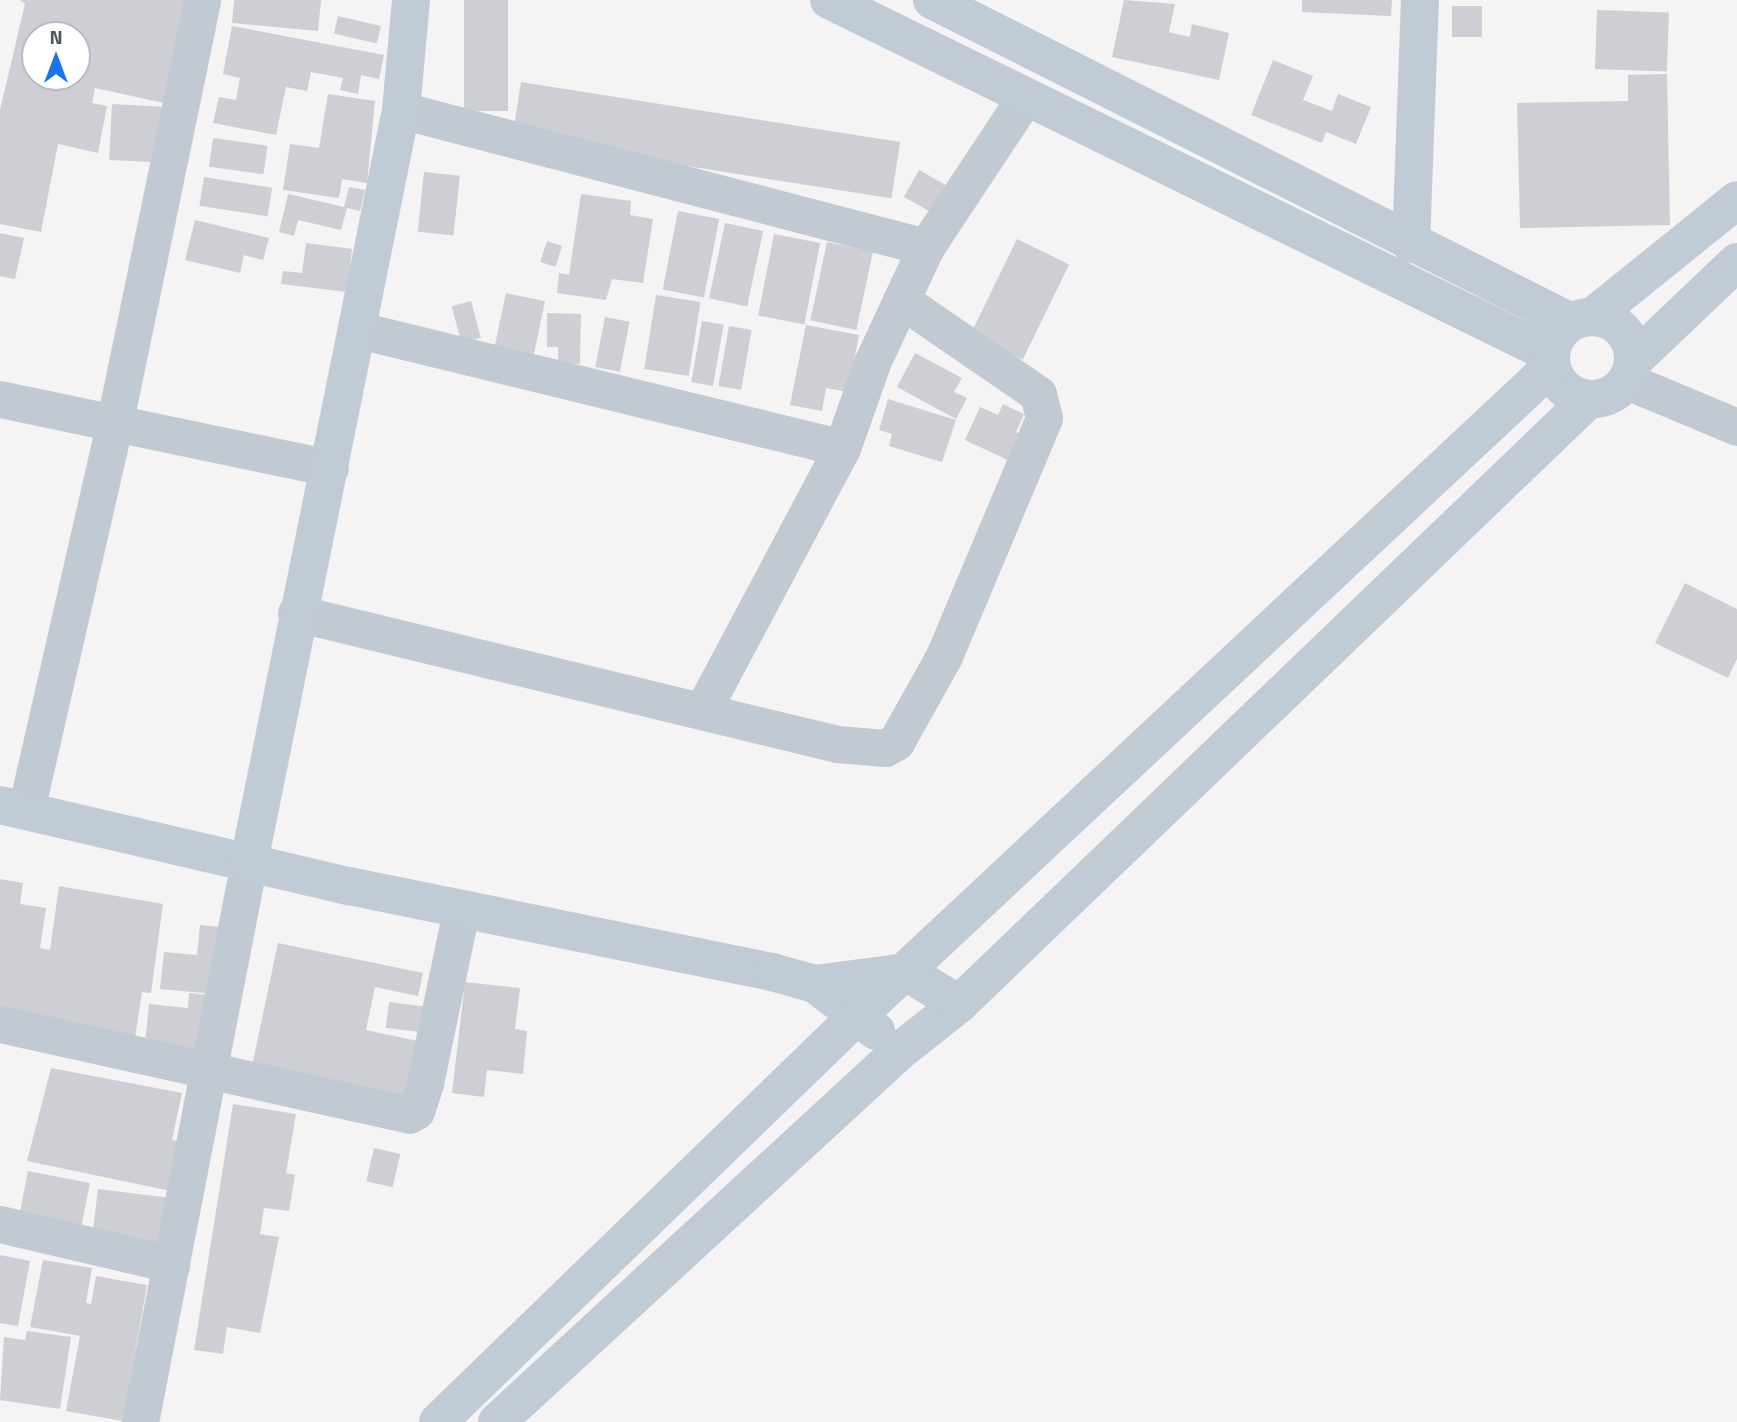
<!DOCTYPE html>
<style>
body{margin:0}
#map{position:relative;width:1737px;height:1422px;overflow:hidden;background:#f5f3f3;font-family:"Titillium Web",sans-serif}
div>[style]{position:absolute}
.building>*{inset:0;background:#cdcfd5;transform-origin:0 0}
.street>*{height:37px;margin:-18.5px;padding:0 18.5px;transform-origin:18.5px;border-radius:18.5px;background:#c1cad2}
.secondary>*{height:38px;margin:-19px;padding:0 19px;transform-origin:19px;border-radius:19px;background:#c1cbd6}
.secondary>.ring{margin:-19px;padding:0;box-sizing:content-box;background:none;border:38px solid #c1cbd6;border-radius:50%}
span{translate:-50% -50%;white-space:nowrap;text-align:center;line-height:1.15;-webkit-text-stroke:7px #fff;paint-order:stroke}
.north{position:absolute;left:21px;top:21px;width:70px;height:70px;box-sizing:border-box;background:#fff;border:2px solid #b7bbc0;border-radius:50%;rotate:0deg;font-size:19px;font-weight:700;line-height:28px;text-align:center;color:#4a5661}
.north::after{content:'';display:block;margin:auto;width:24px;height:32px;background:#1a73e8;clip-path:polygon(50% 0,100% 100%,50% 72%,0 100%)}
</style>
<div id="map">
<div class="building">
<div style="clip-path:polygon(evenodd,20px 0,185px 0,164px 103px,95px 88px,92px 103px,107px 106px,98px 153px,58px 144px,41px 232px,0 224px,0 110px,25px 4px,20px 0,35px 35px,77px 35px,77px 77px,35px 77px,35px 35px)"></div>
<div style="clip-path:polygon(234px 0,321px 0,318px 31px,232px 23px)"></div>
<div style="left:464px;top:0;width:44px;height:111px"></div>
<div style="clip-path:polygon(1124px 0,1175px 4px,1169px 32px,1190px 37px,1192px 24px,1229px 33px,1219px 80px,1112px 57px)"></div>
<div style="clip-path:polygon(1302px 0,1392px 0,1391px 16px,1302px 12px)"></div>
<div style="left:1452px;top:6px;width:30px;height:31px"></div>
<div style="left:1597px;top:10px;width:72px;height:59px;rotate:2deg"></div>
<div style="left:338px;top:16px;width:44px;height:18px;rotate:13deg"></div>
<div style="clip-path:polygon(232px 26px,384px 55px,379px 79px,361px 75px,358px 94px,340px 90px,343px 78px,311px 72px,307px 91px,286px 87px,276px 135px,213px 123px,219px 97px,236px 100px,240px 78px,223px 74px)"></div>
<div style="clip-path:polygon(1273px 60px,1313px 76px,1303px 100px,1332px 111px,1338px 94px,1371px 107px,1356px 144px,1326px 132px,1322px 143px,1251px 115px)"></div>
<div style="clip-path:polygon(1667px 74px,1670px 225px,1520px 228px,1517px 103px,1628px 101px,1628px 75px)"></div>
<div style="left:521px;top:82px;width:384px;height:57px;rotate:9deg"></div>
<div style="clip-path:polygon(328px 94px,375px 101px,367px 183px,342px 179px,339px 198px,283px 190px,290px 144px,319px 148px)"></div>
<div style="left:112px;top:104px;width:51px;height:56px;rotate:3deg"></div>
<div style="left:213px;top:138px;width:55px;height:29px;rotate:8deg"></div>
<div style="left:919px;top:170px;width:41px;height:31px;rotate:29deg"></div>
<div style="left:424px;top:172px;width:36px;height:60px;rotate:6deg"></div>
<div style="left:204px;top:177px;width:69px;height:29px;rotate:9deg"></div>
<div style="clip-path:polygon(349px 187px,365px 190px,360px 211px,347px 208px,341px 230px,298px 220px,294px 236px,279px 232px,288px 194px,344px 207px)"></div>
<div style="clip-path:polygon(581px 194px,631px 201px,630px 215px,653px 219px,643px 283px,612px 279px,606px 300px,557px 293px,559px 273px,569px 275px)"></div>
<div style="left:678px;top:211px;width:42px;height:80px;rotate:11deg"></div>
<div style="clip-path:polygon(195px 220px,269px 238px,263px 260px,244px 255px,240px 273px,185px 260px)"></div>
<div style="left:725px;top:223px;width:39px;height:77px;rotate:12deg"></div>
<div style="clip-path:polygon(0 233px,24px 238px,15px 279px,0 276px)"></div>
<div style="left:774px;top:234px;width:47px;height:83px;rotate:11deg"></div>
<div style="left:1017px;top:239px;width:58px;height:106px;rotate:26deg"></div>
<div style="left:547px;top:241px;width:16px;height:22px;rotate:18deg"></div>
<div style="left:827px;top:242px;width:47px;height:80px;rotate:12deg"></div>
<div style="clip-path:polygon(306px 243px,352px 249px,347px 292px,281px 284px,283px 271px,302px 273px)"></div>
<div style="left:506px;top:293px;width:40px;height:57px;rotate:12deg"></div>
<div style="left:656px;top:295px;width:45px;height:75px;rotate:9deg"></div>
<div style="left:471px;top:301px;width:38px;height:20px;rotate:75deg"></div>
<div style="clip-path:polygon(547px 313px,581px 314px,580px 364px,558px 363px,558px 347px,547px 347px)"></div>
<div style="left:605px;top:317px;width:25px;height:51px;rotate:11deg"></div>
<div style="left:702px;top:321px;width:22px;height:62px;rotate:10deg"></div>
<div style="clip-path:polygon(806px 325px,859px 335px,848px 392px,826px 388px,822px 411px,790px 405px)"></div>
<div style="left:729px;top:326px;width:23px;height:61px;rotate:10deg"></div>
<div style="clip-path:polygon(915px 353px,962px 378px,954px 392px,967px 398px,956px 419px,897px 387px)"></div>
<div style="clip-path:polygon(888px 399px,956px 420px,942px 462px,889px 446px,892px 434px,879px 430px)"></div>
<div style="clip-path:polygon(1003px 404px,1024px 414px,1016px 432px,1034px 441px,1022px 467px,965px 440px,980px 407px,998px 415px)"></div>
<div style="clip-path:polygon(1685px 583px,1737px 609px,1737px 659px,1728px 678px,1655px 643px)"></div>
<div style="clip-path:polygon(0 879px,23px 883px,20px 904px,46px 908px,40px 948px,50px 950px,59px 886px,163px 904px,151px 993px,142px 992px,134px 1045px,0 1026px)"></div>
<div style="clip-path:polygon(200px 925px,220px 927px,214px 994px,160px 989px,164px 952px,197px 955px)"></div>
<div style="clip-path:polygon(278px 943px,423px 973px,418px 996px,375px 987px,366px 1030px,432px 1044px,417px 1120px,248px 1085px)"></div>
<div style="clip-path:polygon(465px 982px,520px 988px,515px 1029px,527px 1031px,523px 1074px,487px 1070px,484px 1097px,452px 1093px)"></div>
<div style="clip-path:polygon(189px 993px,211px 995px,204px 1068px,145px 1044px,149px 1004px,188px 1008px)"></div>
<div style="left:389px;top:1002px;width:38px;height:26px;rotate:7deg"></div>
<div style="clip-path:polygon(51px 1068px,182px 1093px,172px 1140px,181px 1142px,171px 1191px,27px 1161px)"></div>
<div style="clip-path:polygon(233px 1104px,296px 1114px,286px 1173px,295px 1175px,289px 1211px,264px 1208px,260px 1234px,279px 1237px,260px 1333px,227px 1327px,223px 1354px,194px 1350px)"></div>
<div style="left:374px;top:1148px;width:27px;height:34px;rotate:13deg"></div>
<div style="left:28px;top:1171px;width:63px;height:62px;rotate:11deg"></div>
<div style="left:98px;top:1189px;width:71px;height:67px;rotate:7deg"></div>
<div style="clip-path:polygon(0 1255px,30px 1261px,18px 1326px,0 1323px)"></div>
<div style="clip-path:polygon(43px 1260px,92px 1268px,86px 1303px,91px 1304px,96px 1276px,147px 1285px,123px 1421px,66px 1411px,80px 1336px,30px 1327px)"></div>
<div style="clip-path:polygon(27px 1331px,71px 1337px,60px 1409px,0 1400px,4px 1337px,25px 1340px)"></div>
</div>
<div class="street">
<div style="left:401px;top:110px;width:543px;rotate:14.63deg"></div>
<div style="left:926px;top:247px;width:128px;rotate:115deg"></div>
<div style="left:872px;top:363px;width:90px;rotate:109.4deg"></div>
<div style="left:842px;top:448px;width:296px;rotate:118deg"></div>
<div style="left:926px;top:247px;width:178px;rotate:-56.5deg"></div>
<div style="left:359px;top:330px;width:497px;rotate:13.7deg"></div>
<div style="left:1627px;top:381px;width:119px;rotate:22.7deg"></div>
<div style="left:0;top:399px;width:337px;rotate:11.8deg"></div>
<div style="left:296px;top:613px;width:557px;rotate:13.61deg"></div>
<div style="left:837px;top:744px;width:48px;rotate:4.8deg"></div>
<div style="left:885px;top:748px;width:13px;rotate:-29deg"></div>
<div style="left:896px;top:742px;width:98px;rotate:-60.8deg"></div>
<div style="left:944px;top:656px;width:258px;rotate:-67.2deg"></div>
<div style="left:1044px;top:418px;width:25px;rotate:-104deg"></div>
<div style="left:1038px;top:394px;width:166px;rotate:-145.5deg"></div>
<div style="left:26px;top:810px;width:399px;rotate:-77.1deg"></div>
<div style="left:115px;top:421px;width:430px;rotate:-78.3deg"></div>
<div style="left:0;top:1024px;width:419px;rotate:12.5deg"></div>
<div style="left:409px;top:1115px;width:8px;rotate:-30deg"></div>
<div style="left:416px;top:1111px;width:29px;rotate:-72deg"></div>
<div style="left:425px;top:1083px;width:177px;rotate:-78.2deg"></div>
<div style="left:0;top:1224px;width:176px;rotate:13.2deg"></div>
<div style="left:140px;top:1422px;width:571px;rotate:-78.99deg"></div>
</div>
<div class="secondary">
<div style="left:829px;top:0;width:804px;rotate:26.12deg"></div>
<div style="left:932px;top:0;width:716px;rotate:26.74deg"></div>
<div style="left:1411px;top:244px;width:244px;rotate:-87.9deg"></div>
<div class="ring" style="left:1551px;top:317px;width:44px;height:44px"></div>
<div style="left:1592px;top:317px;width:186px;rotate:-38.9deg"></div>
<div style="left:1634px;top:360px;width:142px;rotate:-43.6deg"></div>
<div style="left:0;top:805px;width:358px;rotate:13.1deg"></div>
<div style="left:349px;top:886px;width:432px;rotate:11.5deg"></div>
<div style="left:772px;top:972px;width:45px;rotate:15.6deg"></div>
<div style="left:815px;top:984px;width:77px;rotate:37.6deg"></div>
<div style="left:249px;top:862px;width:767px;rotate:-78.57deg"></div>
<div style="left:401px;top:110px;width:110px;rotate:-84.8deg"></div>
<div style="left:815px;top:984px;width:92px;rotate:-7.5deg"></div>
<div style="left:906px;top:972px;width:62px;rotate:31.1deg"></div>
<div style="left:438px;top:1422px;width:583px;rotate:-44.1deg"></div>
<div style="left:857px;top:1016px;width:950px;rotate:-43.08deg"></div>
<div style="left:497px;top:1422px;width:549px;rotate:-42.64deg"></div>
<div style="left:901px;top:1050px;width:74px;rotate:-38.4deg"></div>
<div style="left:959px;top:1004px;width:873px;rotate:-43.84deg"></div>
</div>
<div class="north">N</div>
</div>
